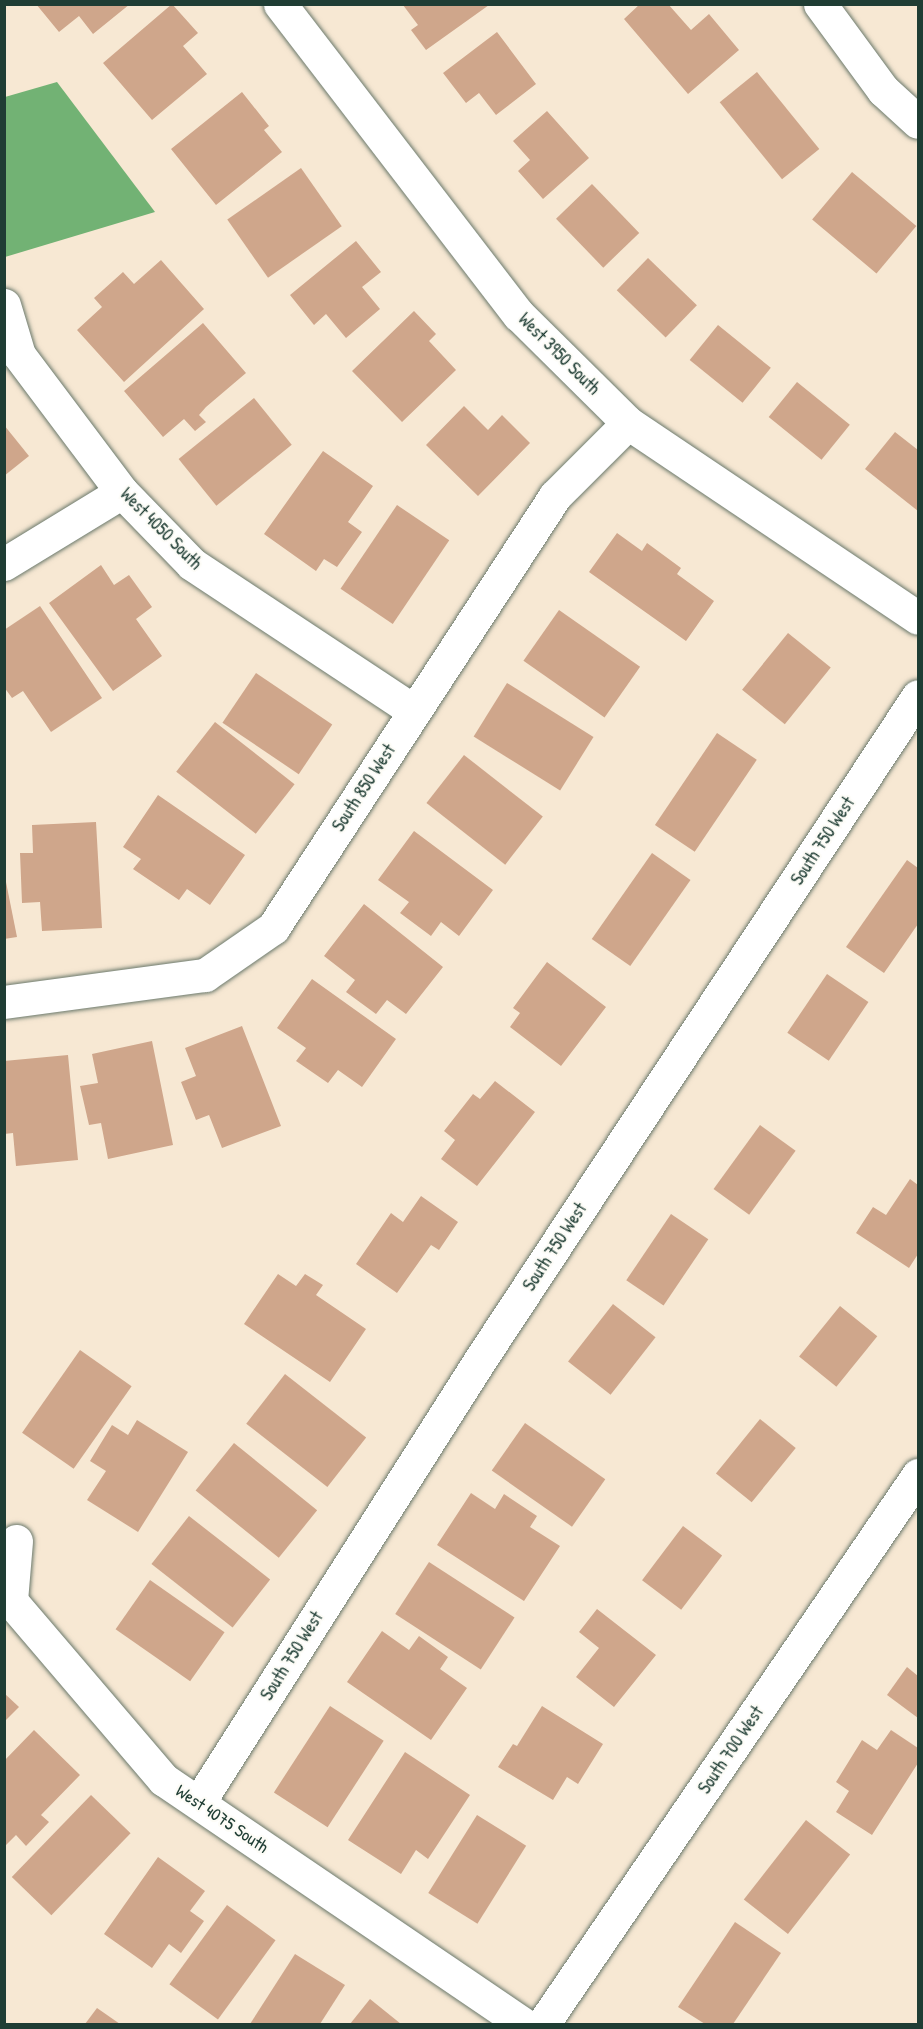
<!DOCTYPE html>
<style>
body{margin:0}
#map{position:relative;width:923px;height:2029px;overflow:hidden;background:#f7e8d3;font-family:"Patrick Hand",sans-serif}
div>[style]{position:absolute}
.forest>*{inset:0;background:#72b274}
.building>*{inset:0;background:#cfa68b;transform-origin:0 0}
.roads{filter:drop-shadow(0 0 2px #6b796c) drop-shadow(0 0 2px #6b796c)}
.minor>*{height:33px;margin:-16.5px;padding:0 16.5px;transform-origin:16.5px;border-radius:16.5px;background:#fff}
.tertiary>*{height:33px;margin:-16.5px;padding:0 16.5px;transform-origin:16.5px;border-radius:16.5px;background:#fff}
span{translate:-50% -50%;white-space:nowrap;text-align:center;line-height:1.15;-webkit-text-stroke:4.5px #fdfcf7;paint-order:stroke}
.street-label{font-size:18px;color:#1f3d34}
.frame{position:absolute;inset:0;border:6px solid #1f3d34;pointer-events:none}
</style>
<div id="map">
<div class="forest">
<div style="clip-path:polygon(57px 82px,155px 212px,5px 257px,5px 97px)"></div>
</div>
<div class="building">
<div style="clip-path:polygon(36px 4px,130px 4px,93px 34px,79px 16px,59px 32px)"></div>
<div style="clip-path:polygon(172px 4px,198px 33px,183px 46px,207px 74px,152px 120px,103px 63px)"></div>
<div style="clip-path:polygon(640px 4px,668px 4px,691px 30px,709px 14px,739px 50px,688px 94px,624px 19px)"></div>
<div style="clip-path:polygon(403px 5px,489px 5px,426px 50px,411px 30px,418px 25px)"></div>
<div style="clip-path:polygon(497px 32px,536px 84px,496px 115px,479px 93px,466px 103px,443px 73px)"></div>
<div style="left:757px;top:72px;width:99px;height:48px;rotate:51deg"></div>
<div style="clip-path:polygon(242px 92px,269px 126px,264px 130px,282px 152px,216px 205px,171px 149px)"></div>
<div style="clip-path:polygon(547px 111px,589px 158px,543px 199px,518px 171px,530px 160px,513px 141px)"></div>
<div style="left:301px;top:168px;width:71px;height:90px;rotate:55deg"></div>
<div style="left:852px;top:172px;width:84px;height:62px;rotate:40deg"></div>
<div style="left:592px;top:184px;width:68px;height:50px;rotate:46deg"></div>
<div style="clip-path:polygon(356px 241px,381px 272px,362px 287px,380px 309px,346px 338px,326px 314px,314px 325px,290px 295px)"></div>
<div style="left:648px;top:258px;width:68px;height:45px;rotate:44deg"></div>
<div style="clip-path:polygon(161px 260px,204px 309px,124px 382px,77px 330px,102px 307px,94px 298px,123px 272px,134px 284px)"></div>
<div style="clip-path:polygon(414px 311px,436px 334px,429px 341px,456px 370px,402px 422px,352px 371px)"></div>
<div style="clip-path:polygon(203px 323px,246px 373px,206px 407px,199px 415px,206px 422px,195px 431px,184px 419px,163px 437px,124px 391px)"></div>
<div style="left:718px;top:325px;width:68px;height:45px;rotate:39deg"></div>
<div style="left:797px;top:382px;width:68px;height:45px;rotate:39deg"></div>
<div style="left:254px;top:398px;width:60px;height:97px;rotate:51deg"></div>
<div style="clip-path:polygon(464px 406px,488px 430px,502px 415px,530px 443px,478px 496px,426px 445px)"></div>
<div style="clip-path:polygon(4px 425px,29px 456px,4px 476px)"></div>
<div style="clip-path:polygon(895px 432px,918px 450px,918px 511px,865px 469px)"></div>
<div style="clip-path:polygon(323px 451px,373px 486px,348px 522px,362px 532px,337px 567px,324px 559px,316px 571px,264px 534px)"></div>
<div style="left:397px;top:505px;width:63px;height:101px;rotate:34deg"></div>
<div style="clip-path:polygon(617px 533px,642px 551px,647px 543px,681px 568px,677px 574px,714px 601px,686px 641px,589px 572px)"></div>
<div style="clip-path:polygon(101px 565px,114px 585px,129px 575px,152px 607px,136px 619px,162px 656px,113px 691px,49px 603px)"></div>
<div style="clip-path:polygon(40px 606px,102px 698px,51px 732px,23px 691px,12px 698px,4px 687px,4px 630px)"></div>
<div style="left:559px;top:610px;width:99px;height:62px;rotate:35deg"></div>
<div style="left:788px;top:633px;width:55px;height:73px;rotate:39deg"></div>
<div style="left:256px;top:673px;width:92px;height:60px;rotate:34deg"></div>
<div style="left:507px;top:683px;width:102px;height:63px;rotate:32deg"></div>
<div style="left:215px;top:722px;width:101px;height:63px;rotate:38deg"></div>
<div style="left:717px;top:733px;width:48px;height:111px;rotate:34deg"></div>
<div style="left:464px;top:755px;width:100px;height:61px;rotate:38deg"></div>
<div style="clip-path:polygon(158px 795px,245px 855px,210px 905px,187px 889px,179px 900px,133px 869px,141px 859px,123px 847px)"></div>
<div style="clip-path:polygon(96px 822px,102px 928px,42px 931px,40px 902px,22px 903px,20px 853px,33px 853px,32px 825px)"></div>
<div style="clip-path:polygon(414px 831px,493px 890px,459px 936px,441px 922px,431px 936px,400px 913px,409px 902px,378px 880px)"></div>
<div style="left:652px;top:853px;width:47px;height:105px;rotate:35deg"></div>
<div style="clip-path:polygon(907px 860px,918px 868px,918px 924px,884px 973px,846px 947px)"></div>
<div style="clip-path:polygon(4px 872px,17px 937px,4px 939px)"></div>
<div style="clip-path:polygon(364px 904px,443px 967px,406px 1014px,387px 1000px,376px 1014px,346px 992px,355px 980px,324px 956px)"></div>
<div style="clip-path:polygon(547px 962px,606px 1007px,561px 1066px,510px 1027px,520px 1013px,513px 1008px)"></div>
<div style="left:827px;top:974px;width:50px;height:71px;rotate:34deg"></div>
<div style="clip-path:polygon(312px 979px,396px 1039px,362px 1087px,338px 1070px,328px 1083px,296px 1061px,306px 1048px,277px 1028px)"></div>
<div style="clip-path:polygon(242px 1026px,281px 1126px,222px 1148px,209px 1115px,196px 1120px,181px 1082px,196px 1076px,185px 1048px)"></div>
<div style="clip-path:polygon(152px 1041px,173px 1145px,108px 1159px,101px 1123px,89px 1125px,80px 1086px,98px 1083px,92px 1054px)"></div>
<div style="clip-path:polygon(68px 1055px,78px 1160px,16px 1166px,13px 1133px,4px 1134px,4px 1061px)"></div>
<div style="clip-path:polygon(495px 1081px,535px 1112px,477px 1186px,441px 1159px,455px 1140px,444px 1131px,473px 1094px,480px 1099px)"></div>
<div style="left:760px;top:1125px;width:44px;height:79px;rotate:36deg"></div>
<div style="clip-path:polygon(910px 1179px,918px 1185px,918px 1254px,909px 1268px,856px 1233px,873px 1207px,886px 1215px)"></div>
<div style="clip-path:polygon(421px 1196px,458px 1222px,439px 1250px,431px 1245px,397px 1293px,356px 1264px,391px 1213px,403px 1222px)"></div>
<div style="left:671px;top:1214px;width:45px;height:80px;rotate:34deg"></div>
<div style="clip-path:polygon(278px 1274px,296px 1286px,305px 1274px,323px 1285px,316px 1295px,366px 1329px,330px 1382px,244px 1324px)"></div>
<div style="left:613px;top:1304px;width:54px;height:73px;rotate:38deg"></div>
<div style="left:840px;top:1306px;width:48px;height:65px;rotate:39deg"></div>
<div style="left:80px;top:1350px;width:63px;height:101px;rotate:35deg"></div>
<div style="left:285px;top:1374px;width:103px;height:63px;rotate:38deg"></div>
<div style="left:760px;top:1419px;width:46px;height:70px;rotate:39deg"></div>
<div style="clip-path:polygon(137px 1420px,188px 1452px,138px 1532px,87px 1500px,106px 1471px,90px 1461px,112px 1425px,128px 1435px)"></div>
<div style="left:525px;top:1423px;width:98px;height:58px;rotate:35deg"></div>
<div style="left:234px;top:1443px;width:107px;height:61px;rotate:39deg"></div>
<div style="clip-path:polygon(471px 1493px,495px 1509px,504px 1494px,537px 1516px,530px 1527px,560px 1546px,524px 1601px,437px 1545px)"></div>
<div style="left:189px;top:1516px;width:103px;height:61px;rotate:38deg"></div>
<div style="left:683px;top:1526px;width:49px;height:68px;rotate:37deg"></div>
<div style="left:429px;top:1562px;width:102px;height:62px;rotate:33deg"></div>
<div style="left:150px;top:1580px;width:91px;height:60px;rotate:35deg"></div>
<div style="clip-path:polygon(597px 1609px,656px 1655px,614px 1707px,576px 1677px,599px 1648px,579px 1632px)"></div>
<div style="clip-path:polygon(382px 1631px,409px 1650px,419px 1636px,448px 1657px,440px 1669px,467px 1688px,431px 1740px,347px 1682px)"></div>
<div style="clip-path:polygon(907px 1667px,918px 1676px,918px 1718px,887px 1695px)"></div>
<div style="clip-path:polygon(4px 1693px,19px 1707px,4px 1722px)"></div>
<div style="left:330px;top:1706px;width:64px;height:103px;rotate:33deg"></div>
<div style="clip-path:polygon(542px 1706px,603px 1744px,578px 1784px,567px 1777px,553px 1800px,498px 1767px,513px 1744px,517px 1746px)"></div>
<div style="clip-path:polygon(34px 1730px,80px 1775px,41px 1815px,49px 1822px,26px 1846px,16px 1835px,4px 1847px,4px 1761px)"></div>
<div style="clip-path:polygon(891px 1730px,918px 1748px,918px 1763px,872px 1835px,836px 1812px,849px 1791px,836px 1782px,862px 1740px,877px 1750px)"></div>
<div style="clip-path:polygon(405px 1752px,470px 1795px,428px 1859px,416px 1850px,401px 1874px,348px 1840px)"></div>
<div style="left:91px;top:1795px;width:55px;height:114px;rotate:44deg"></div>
<div style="left:477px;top:1815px;width:58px;height:92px;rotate:32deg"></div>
<div style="left:806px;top:1820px;width:56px;height:101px;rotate:38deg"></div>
<div style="clip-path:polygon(158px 1857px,205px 1891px,190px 1911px,204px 1921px,181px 1953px,169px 1944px,152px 1968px,104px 1934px)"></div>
<div style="left:227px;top:1905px;width:60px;height:98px;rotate:36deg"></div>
<div style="clip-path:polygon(735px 1922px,781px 1953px,733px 2024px,705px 2024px,678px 2007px)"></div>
<div style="clip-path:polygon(295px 1954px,345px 1985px,320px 2024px,250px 2024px)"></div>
<div style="clip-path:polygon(370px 1999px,401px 2024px,350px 2024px)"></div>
<div style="clip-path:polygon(97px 2008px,120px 2024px,85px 2024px)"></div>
</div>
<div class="roads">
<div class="minor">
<div style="left:280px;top:4px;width:392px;rotate:52.5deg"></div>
<div style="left:519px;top:315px;width:153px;rotate:44.7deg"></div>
<div style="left:628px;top:423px;width:349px;rotate:33.9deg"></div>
<div style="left:820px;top:4px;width:107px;rotate:53.8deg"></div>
<div style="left:883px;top:90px;width:47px;rotate:42.4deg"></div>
<div style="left:4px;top:305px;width:52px;rotate:73.3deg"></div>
<div style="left:19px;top:355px;width:171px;rotate:53.1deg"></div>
<div style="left:122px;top:492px;width:100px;rotate:45.8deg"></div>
<div style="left:192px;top:564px;width:266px;rotate:33.5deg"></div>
<div style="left:4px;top:564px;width:138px;rotate:-31.4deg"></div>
<div style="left:4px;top:1002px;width:203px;rotate:-7.7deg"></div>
<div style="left:205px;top:975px;width:83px;rotate:-34.7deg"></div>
<div style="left:273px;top:928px;width:516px;rotate:-56.86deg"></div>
<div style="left:555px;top:496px;width:103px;rotate:-45deg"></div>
<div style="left:16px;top:1541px;width:60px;rotate:94.8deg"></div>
<div style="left:11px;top:1601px;width:235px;rotate:49.5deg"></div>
<div style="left:164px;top:1780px;width:434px;rotate:34.2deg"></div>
<div style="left:199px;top:1802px;width:524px;rotate:-57.55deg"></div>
<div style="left:480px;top:1360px;width:795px;rotate:-56.59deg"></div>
</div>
<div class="tertiary">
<div style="left:543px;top:2024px;width:665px;rotate:-55.66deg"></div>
</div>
</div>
<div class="street-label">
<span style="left:559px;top:354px;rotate:45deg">West 3950 South</span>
<span style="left:161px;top:529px;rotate:45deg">West 4050 South</span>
<span style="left:364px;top:788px;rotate:-57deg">South 850 West</span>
<span style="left:823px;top:841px;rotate:-57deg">South 750 West</span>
<span style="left:555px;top:1247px;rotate:-57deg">South 750 West</span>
<span style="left:292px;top:1656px;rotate:-58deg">South 750 West</span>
<span style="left:731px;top:1750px;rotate:-56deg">South 700 West</span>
<span style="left:222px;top:1819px;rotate:34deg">West 4075 South</span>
</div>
<div class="frame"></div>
</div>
